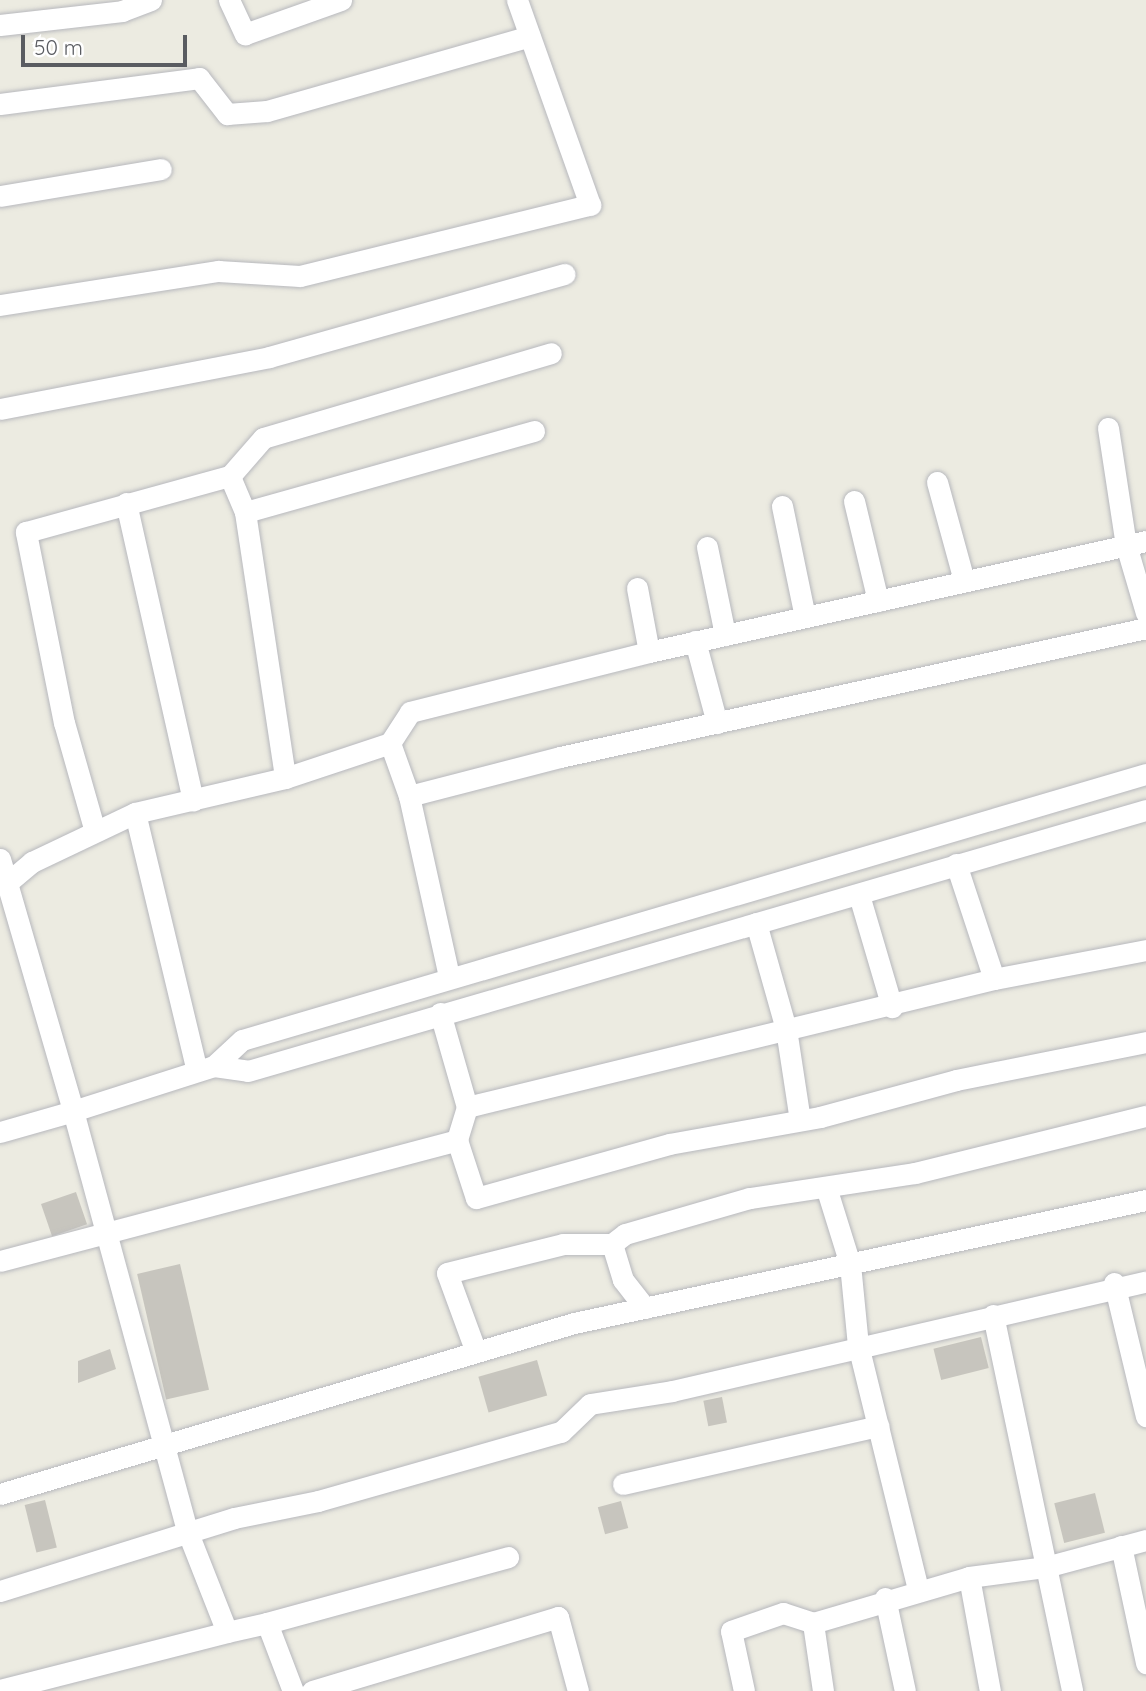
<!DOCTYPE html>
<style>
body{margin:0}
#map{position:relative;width:1146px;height:1691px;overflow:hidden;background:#ecebe1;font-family:Quicksand,sans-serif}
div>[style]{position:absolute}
.building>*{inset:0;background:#c7c5be;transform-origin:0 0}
.roads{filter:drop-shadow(0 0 2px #b7b8bd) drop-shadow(0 0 2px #b7b8bd)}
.street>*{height:21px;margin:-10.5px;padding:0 10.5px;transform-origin:10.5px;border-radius:10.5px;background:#fff}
span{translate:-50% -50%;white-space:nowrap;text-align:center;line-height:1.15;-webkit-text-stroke:5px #fff;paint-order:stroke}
.scale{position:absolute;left:21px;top:35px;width:166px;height:32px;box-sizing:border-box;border:4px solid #5a5c61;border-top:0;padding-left:9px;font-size:21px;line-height:24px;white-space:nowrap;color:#5a5c61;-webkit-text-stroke:5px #fff;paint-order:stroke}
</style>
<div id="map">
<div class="building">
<div style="left:76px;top:1192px;width:34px;height:37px;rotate:71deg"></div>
<div style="left:180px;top:1264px;width:129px;height:44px;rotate:77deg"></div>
<div style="left:981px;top:1337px;width:32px;height:49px;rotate:76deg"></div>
<div style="clip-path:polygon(110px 1349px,116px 1369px,78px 1383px,78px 1361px)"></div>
<div style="left:537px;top:1360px;width:37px;height:61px;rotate:74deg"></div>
<div style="left:722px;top:1397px;width:26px;height:19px;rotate:79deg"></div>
<div style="left:1095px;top:1493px;width:41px;height:42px;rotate:76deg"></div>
<div style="left:45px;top:1500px;width:49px;height:21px;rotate:76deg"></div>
<div style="left:621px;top:1501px;width:28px;height:24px;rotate:75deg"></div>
</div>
<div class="roads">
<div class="street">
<div style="left:229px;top:0;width:38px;rotate:65deg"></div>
<div style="left:245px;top:34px;width:102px;rotate:-19.5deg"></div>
<div style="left:0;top:25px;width:123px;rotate:-6.5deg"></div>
<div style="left:122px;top:11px;width:31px;rotate:-21deg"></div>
<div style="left:0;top:104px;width:201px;rotate:-7.4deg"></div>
<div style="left:199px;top:78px;width:46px;rotate:52.1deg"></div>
<div style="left:227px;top:114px;width:40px;rotate:-4.3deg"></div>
<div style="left:267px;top:111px;width:273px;rotate:-15.9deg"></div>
<div style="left:0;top:196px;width:163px;rotate:-9.5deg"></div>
<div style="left:0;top:305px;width:221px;rotate:-8.9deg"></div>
<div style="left:218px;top:271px;width:82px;rotate:3.5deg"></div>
<div style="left:300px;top:276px;width:299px;rotate:-13.8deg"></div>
<div style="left:590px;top:205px;width:218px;rotate:-109.6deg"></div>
<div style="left:0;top:409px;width:274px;rotate:-10.9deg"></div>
<div style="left:269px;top:357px;width:307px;rotate:-15.7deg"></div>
<div style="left:1108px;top:428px;width:118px;rotate:81.3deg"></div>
<div style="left:1126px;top:545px;width:71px;rotate:73.6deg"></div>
<div style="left:534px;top:431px;width:300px;rotate:164.3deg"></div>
<div style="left:245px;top:512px;width:39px;rotate:-113deg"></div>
<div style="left:230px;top:476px;width:50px;rotate:-49deg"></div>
<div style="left:263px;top:438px;width:300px;rotate:-16.4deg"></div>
<div style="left:937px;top:482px;width:103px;rotate:74.7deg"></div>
<div style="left:854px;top:501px;width:103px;rotate:76.5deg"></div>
<div style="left:126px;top:503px;width:305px;rotate:77.3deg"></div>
<div style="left:782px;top:506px;width:113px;rotate:78.3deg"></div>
<div style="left:245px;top:512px;width:269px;rotate:81.4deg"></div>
<div style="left:707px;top:547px;width:90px;rotate:78.4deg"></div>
<div style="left:637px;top:588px;width:65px;rotate:79.4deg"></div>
<div style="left:695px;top:641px;width:85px;rotate:75deg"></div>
<div style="left:390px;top:743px;width:56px;rotate:70.3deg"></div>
<div style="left:409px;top:796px;width:184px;rotate:77.5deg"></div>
<div style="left:409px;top:796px;width:156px;rotate:-14.5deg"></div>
<div style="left:560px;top:757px;width:600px;rotate:-12.41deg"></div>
<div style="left:135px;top:813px;width:265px;rotate:76.5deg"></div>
<div style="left:94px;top:828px;width:109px;rotate:-105.9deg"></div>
<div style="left:64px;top:723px;width:195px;rotate:-101.3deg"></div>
<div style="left:26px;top:532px;width:212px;rotate:-15.4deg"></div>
<div style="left:0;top:859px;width:262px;rotate:73.8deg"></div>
<div style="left:73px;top:1111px;width:148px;rotate:-17.7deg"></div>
<div style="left:214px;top:1066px;width:38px;rotate:-43deg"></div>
<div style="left:242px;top:1040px;width:942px;rotate:-16.4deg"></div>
<div style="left:956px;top:864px;width:121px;rotate:71.7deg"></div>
<div style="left:7px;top:883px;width:33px;rotate:-40deg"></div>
<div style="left:32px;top:862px;width:114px;rotate:-25.4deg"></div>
<div style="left:135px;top:813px;width:154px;rotate:-13.1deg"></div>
<div style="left:285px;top:778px;width:111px;rotate:-18.4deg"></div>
<div style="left:390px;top:743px;width:37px;rotate:-57deg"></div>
<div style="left:410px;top:712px;width:246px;rotate:-14.1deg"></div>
<div style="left:649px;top:652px;width:509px;rotate:-12.59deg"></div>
<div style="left:859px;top:895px;width:117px;rotate:73.6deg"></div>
<div style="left:756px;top:923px;width:110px;rotate:74.2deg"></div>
<div style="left:786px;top:1029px;width:92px;rotate:81.3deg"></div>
<div style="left:440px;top:1013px;width:98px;rotate:74deg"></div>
<div style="left:467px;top:1107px;width:34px;rotate:107deg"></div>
<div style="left:457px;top:1140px;width:61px;rotate:71.9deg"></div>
<div style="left:476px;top:1198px;width:200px;rotate:-15.6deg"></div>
<div style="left:669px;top:1144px;width:153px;rotate:-10.1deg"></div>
<div style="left:820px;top:1117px;width:141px;rotate:-15.2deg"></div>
<div style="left:956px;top:1080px;width:194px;rotate:-11.3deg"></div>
<div style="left:214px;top:1066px;width:34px;rotate:8deg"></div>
<div style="left:248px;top:1071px;width:935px;rotate:-16.21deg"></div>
<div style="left:467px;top:1107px;width:542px;rotate:-13.65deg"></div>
<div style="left:994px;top:979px;width:155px;rotate:-10.8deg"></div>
<div style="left:0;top:1132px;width:76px;rotate:-16deg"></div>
<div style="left:73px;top:1111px;width:437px;rotate:74.8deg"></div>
<div style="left:188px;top:1533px;width:106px;rotate:68.5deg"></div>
<div style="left:227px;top:1632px;width:41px;rotate:-12.7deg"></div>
<div style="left:267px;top:1623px;width:73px;rotate:69.1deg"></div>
<div style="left:826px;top:1187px;width:81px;rotate:72.7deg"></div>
<div style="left:850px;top:1264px;width:81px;rotate:84.4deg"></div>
<div style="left:858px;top:1345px;width:252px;rotate:76.2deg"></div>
<div style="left:0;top:1261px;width:473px;rotate:-14.8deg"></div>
<div style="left:1114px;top:1283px;width:137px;rotate:76.5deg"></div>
<div style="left:645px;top:1308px;width:36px;rotate:-128deg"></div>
<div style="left:623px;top:1280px;width:38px;rotate:-107deg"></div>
<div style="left:612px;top:1244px;width:16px;rotate:-38deg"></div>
<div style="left:625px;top:1234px;width:130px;rotate:-16.1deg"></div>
<div style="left:750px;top:1198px;width:167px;rotate:-8.6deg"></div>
<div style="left:915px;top:1173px;width:238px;rotate:-13.9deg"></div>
<div style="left:993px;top:1315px;width:384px;rotate:78.1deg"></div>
<div style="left:476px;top:1352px;width:84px;rotate:-110.2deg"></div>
<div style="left:447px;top:1273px;width:120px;rotate:-14deg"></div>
<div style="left:563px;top:1244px;width:49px"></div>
<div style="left:623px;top:1484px;width:262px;rotate:-12.8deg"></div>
<div style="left:0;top:1494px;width:599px;rotate:-16.59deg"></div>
<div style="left:574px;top:1323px;width:585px;rotate:-12.14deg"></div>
<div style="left:1121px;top:1546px;width:120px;rotate:77.9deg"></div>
<div style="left:969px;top:1577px;width:116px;rotate:79.6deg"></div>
<div style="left:0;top:1591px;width:245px;rotate:-17.3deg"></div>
<div style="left:234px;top:1518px;width:86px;rotate:-11.4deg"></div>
<div style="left:318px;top:1501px;width:253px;rotate:-15.9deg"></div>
<div style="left:561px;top:1432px;width:40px;rotate:-44deg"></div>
<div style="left:590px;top:1404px;width:83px;rotate:-9deg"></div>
<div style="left:672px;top:1391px;width:486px;rotate:-13deg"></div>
<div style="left:885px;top:1598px;width:95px;rotate:77.9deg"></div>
<div style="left:267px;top:1623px;width:250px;rotate:-15.3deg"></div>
<div style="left:0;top:1690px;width:234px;rotate:-14.3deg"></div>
<div style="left:312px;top:1691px;width:257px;rotate:-16.7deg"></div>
<div style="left:558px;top:1617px;width:77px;rotate:74.9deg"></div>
<div style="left:744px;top:1691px;width:61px;rotate:-102.2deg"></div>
<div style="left:731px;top:1631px;width:55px;rotate:-19.1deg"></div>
<div style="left:783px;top:1613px;width:32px;rotate:18deg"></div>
<div style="left:823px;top:1691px;width:69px;rotate:-98.4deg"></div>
<div style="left:813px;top:1623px;width:163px;rotate:-16.4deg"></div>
<div style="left:969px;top:1577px;width:78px;rotate:-7.4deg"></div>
<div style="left:1046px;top:1567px;width:104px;rotate:-15.1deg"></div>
</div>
</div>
<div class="scale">50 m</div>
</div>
